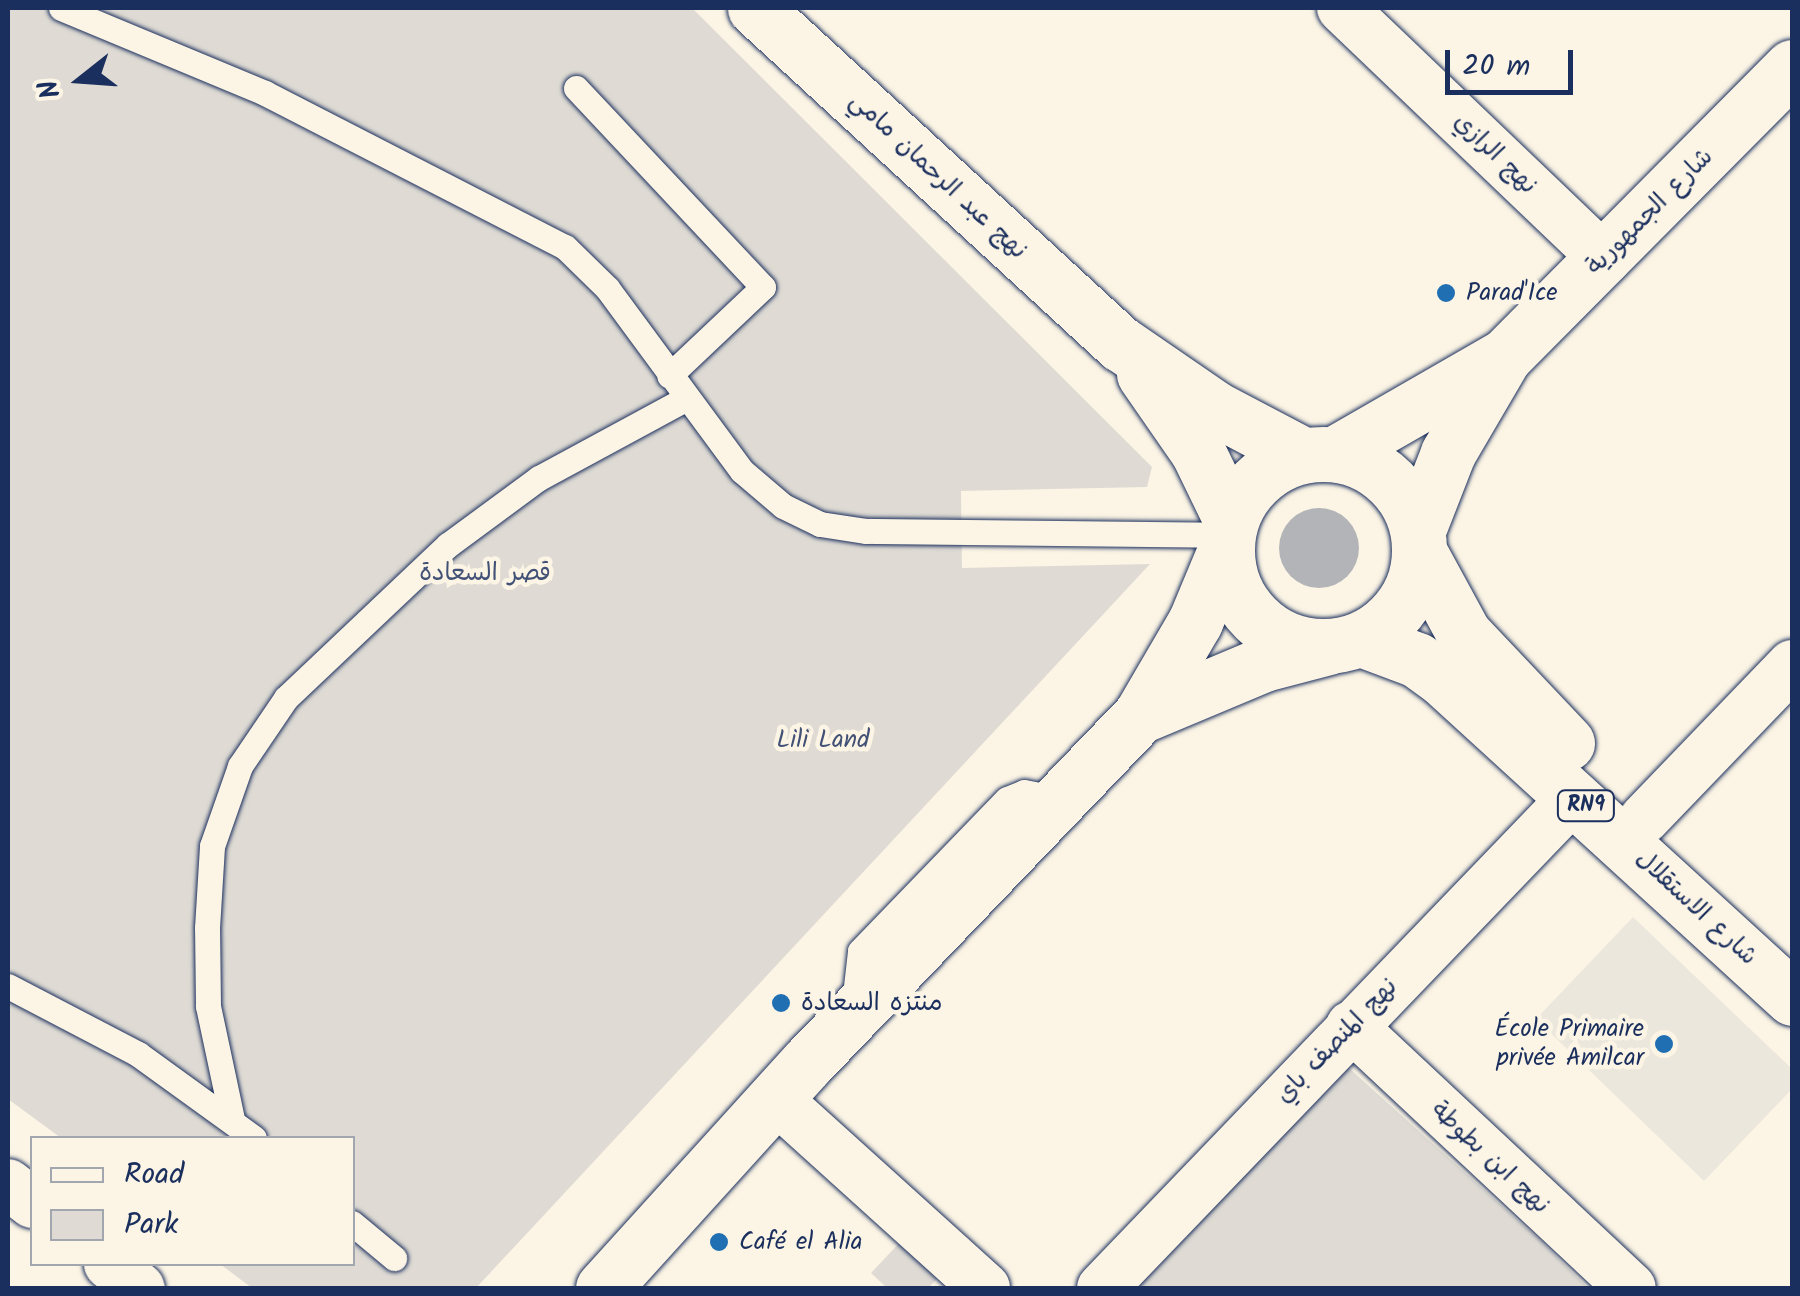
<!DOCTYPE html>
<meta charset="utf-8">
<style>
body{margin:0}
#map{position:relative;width:1800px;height:1296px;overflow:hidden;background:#fcf5e5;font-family:Kalam,"Playpen Sans Arabic",sans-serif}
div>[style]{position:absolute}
.built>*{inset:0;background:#ece7dc}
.green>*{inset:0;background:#dfdbd4}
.water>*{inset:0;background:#b2b4b8}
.round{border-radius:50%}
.roads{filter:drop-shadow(0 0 2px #1b2f5e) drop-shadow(0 0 2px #1b2f5e)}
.lane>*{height:25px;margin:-12.5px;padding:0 12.5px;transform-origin:12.5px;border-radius:12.5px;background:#fcf5e5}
.street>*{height:50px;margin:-25px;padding:0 25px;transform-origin:25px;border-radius:25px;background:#fcf5e5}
.secondary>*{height:55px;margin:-27.5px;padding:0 27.5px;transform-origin:27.5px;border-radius:27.5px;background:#fcf5e5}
.secondary>.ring{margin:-27.5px;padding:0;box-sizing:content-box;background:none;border:55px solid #fcf5e5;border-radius:50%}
.highway>*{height:55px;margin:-27.5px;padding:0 27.5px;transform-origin:27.5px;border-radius:27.5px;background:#fcf5e5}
.dots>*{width:28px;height:28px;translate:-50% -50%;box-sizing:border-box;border:5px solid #fcf5e5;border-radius:50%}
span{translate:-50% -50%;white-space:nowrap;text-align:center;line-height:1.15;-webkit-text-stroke:9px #fcf5e5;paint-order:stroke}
.shield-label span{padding:2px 8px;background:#fcf5e5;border:2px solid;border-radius:8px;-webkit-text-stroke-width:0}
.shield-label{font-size:22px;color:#1b2f5e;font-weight:700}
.street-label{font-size:25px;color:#1b2f5e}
.poi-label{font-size:25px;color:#1b2f5e}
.left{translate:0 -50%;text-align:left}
.right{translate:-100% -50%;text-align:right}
.park-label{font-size:25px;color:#425176}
.frame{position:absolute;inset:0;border:10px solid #1b2f5e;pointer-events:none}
.legend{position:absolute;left:30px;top:1136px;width:325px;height:130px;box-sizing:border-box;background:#fcf5e5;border:2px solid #a2a6af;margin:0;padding:12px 18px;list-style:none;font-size:30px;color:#1b2f5e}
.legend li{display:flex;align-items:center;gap:20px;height:50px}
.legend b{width:50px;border:2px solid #a2a6af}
.north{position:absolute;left:30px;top:30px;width:100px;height:100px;-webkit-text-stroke:8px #fcf5e5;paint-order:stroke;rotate:253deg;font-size:28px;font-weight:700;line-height:40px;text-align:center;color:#1b2f5e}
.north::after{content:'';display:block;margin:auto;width:35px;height:45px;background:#1b2f5e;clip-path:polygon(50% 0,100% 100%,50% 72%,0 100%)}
.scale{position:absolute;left:1445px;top:50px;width:128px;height:45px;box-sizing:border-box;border:5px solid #1b2f5e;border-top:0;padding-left:12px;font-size:30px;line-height:35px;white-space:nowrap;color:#1b2f5e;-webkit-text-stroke:8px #fcf5e5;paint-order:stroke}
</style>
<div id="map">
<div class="built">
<div style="clip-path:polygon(1633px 917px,1792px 1069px,1792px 1089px,1704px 1181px,1536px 1019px)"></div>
</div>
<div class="green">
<div style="clip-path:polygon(8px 8px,692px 8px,1152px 467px,1147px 487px,961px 491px,962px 568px,1150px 564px,476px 1288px,252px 1288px,220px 1264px,352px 1264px,352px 1138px,61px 1138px,8px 1099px)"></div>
<div style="clip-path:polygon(1339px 1059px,1543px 1243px,1588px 1288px,1136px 1288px)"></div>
<div style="clip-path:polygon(903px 1239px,941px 1275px,928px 1288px,887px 1288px,871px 1273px)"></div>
</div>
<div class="water">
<div class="round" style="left:1279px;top:508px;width:80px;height:80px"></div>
</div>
<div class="roads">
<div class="lane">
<div style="left:61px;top:8px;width:221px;rotate:22.6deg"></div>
<div style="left:265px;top:93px;width:337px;rotate:27.2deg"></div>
<div style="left:565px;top:247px;width:59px;rotate:44.3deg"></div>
<div style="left:607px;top:288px;width:227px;rotate:53.6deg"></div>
<div style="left:742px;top:471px;width:54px;rotate:40.5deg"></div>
<div style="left:783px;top:506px;width:41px;rotate:25.9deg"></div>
<div style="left:820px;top:524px;width:47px;rotate:8.7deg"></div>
<div style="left:866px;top:531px;width:361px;rotate:0.6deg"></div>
<div style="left:576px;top:88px;width:273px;rotate:46.8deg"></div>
<div style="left:763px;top:287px;width:129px;rotate:136.6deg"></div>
<div style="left:8px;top:986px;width:147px;rotate:27.6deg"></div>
<div style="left:138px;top:1054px;width:143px;rotate:35.9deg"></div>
<div style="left:854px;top:1004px;width:53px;rotate:-83.5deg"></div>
<div style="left:860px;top:951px;width:211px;rotate:-46deg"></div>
<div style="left:1007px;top:799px;width:18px;rotate:-22deg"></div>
<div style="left:1024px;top:792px;width:37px;rotate:11deg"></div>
<div style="left:232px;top:1119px;width:116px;rotate:-102deg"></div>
<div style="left:208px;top:1006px;width:78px;rotate:-90.7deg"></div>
<div style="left:207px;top:928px;width:82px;rotate:-86.5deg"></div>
<div style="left:212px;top:846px;width:85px;rotate:-70.7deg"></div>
<div style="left:240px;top:766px;width:82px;rotate:-55.9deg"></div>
<div style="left:286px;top:698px;width:223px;rotate:-43.4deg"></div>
<div style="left:448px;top:545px;width:113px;rotate:-36.4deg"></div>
<div style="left:539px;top:478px;width:164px;rotate:-28.4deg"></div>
<div style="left:352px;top:1223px;width:55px;rotate:39.8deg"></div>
</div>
<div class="street">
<div style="left:1342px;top:8px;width:364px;rotate:43.7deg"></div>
<div style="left:1644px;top:819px;width:214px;rotate:-46.1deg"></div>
<div style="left:1351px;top:1026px;width:383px;rotate:43.1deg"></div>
<div style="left:775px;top:1098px;width:283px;rotate:42.1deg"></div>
<div style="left:8px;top:1184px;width:31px;rotate:38deg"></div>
<div style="left:109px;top:1264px;width:39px;rotate:38deg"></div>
<div style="left:1102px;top:1288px;width:682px;rotate:-46.13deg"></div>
</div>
<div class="secondary">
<div style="left:755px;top:8px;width:497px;rotate:42.6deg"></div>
<div style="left:1121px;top:344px;width:113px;rotate:34.5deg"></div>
<div style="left:1214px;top:408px;width:101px;rotate:27.8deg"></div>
<div style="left:1144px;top:374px;width:95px;rotate:55.3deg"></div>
<div style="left:1198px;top:452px;width:73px;rotate:64.1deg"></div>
<div style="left:1336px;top:453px;width:195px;rotate:-29.9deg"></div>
<div style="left:1505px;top:356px;width:407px;rotate:-45.2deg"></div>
<div class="ring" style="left:1227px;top:454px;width:137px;height:137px"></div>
<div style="left:1418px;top:530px;width:83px;rotate:-68.7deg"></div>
<div style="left:1448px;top:453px;width:109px;rotate:-59.7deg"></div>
<div style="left:1140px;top:716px;width:134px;rotate:-22.8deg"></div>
<div style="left:1264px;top:664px;width:67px;rotate:-14.7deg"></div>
<div style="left:603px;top:1288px;width:305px;rotate:-47.8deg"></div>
<div style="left:808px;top:1062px;width:480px;rotate:-46.2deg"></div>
<div style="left:1140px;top:716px;width:109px;rotate:-59.7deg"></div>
<div style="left:1195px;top:622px;width:80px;rotate:-67.3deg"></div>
</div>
<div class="highway">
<div style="left:1420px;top:553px;width:92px;rotate:61.5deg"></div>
<div style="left:1464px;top:634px;width:150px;rotate:46.6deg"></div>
<div style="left:1361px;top:639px;width:60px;rotate:20.6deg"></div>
<div style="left:1417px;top:660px;width:32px;rotate:36deg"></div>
<div style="left:1443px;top:679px;width:473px;rotate:42.4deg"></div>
</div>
</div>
<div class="dots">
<div style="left:1446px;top:293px;background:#1f6fb2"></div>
<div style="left:781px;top:1003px;background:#1f6fb2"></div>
<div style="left:1664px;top:1044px;background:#1f6fb2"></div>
<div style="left:719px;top:1242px;background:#1f6fb2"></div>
</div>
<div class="shield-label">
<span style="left:1586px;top:806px">RN9</span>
</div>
<div class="street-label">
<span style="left:1495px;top:154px;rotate:44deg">نهج الرازي</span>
<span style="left:938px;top:176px;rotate:43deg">نهج عبد الرحمان مامي</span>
<span style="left:1650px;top:212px;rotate:-45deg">شارع الجمهورية</span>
<span style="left:1696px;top:908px;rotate:43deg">شارع الاستقلال</span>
<span style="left:1337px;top:1041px;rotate:-46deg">نهج المنصف باي</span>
<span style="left:1490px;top:1158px;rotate:43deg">نهج ابن بطوطة</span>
</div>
<div class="poi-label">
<span class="left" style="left:1466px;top:293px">Parad'Ice</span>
<span class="left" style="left:801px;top:1003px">منتزه السعادة</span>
<span class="right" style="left:1644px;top:1044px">École Primaire<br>privée Amilcar</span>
<span class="left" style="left:739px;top:1242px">Café el Alia</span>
</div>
<div class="park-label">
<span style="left:485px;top:573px">قصر السعادة</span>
<span style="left:823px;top:740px">Lili Land</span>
</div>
<div class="frame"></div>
<ul class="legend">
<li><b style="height:12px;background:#fcf5e5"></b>Road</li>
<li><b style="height:28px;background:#dfdbd4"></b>Park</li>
</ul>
<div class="north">N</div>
<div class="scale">20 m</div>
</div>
